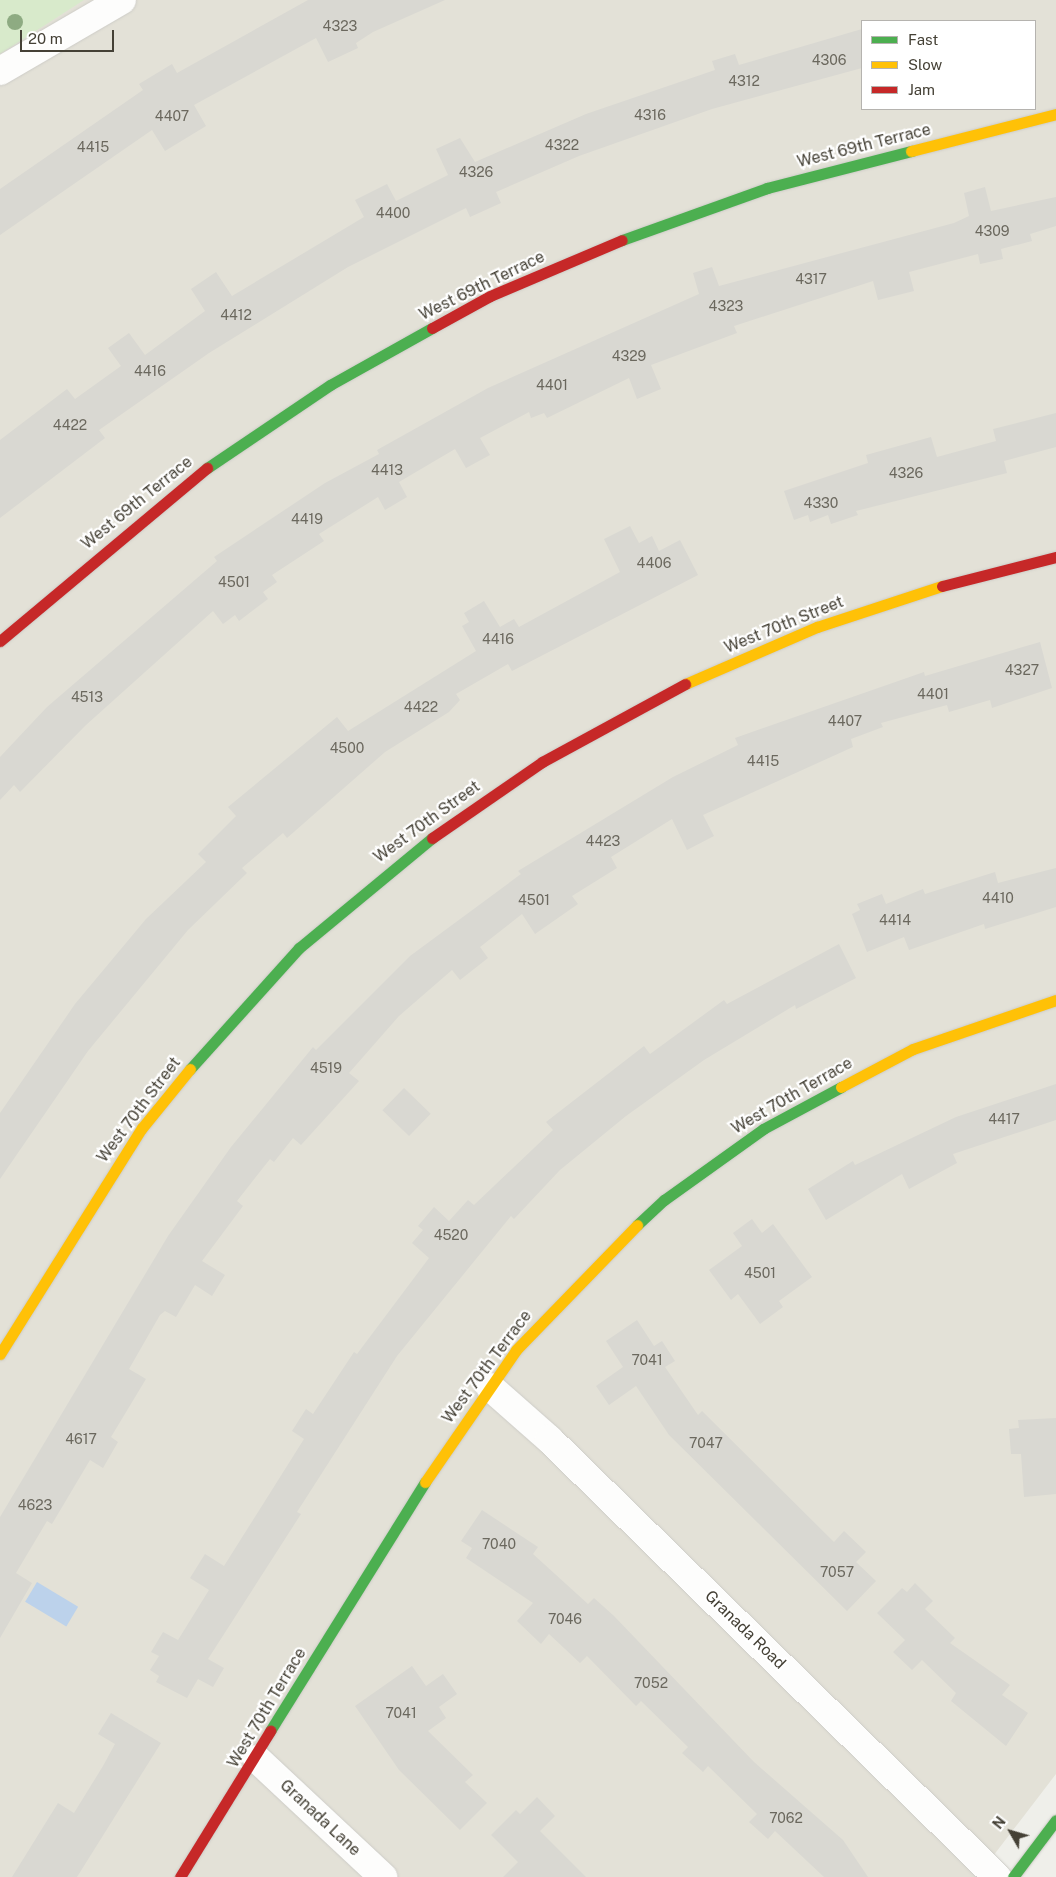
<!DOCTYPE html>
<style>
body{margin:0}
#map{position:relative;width:1056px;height:1877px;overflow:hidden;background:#efefea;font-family:"Public Sans",sans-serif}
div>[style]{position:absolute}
.residential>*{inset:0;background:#e3e1d7}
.green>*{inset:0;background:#d8eacb}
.water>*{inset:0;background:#bcd2eb;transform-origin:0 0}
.building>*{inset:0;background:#d9d8d2;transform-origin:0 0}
.roads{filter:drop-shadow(0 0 1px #cdccc7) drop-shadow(0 0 1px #cdccc7)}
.street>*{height:28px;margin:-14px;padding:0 14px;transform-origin:14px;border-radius:14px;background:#fdfdfc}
.fast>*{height:11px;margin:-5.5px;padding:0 5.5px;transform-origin:5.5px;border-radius:5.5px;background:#4caf50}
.slow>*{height:11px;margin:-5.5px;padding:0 5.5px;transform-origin:5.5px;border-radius:5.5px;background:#ffc107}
.jam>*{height:11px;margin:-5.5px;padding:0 5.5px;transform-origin:5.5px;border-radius:5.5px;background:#c62828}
.trees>*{width:16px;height:16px;margin:-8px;border-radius:50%;background:#8eab82}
span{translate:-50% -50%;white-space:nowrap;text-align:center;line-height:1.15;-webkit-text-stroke:4.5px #fff;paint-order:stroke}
.number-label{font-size:14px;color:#6b685e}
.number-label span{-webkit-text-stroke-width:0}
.street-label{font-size:16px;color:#454136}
.legend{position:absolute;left:861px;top:20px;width:175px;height:90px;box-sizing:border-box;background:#fff;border:1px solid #b5b3af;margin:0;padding:6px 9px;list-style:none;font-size:15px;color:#454136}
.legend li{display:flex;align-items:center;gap:10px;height:25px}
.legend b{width:25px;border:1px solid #b5b3af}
.north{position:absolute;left:986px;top:1807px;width:50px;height:50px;-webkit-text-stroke:4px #fff;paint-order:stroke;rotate:308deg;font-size:14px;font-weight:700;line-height:20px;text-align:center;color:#454136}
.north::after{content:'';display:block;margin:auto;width:18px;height:22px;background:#454136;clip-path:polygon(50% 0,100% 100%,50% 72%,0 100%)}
.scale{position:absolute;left:20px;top:30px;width:94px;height:22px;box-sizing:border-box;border:2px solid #454136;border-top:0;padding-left:6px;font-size:15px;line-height:18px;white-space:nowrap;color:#454136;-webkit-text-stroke:4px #fff;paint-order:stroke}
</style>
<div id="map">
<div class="residential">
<div style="clip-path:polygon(evenodd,0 0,1056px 0,1056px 1774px,977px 1877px,0 1877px,0 0,862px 21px,1035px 21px,1035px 109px,862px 109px,862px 21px)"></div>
</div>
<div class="green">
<div style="clip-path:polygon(0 0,84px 0,0 54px)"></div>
</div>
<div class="water">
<div style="left:37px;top:1582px;width:48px;height:23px;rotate:31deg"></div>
</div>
<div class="building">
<div style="clip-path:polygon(308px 0,445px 0,373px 32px,356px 43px,358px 48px,328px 62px,316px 38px,194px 105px,206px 126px,165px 151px,152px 130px,0 235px,0 189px,143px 90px,139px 84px,172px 64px,177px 73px)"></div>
<div style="clip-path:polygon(862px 29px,862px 68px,712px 109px,579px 156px,496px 192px,501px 203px,470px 217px,466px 208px,348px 267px,209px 353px,99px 430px,105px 438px,0 518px,0 440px,67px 389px,75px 399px,121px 366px,108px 348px,129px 333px,145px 355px,205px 311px,191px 289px,216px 272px,232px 296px,364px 217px,355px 200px,387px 184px,396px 201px,448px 175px,436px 149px,460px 138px,475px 162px,586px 114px,715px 70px,712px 61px,735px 54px,739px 65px)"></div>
<div style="clip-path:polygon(985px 187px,991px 211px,1056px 197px,1056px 226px,1030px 234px,1032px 241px,1001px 249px,1003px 259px,980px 264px,978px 254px,909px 272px,914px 291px,878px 300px,873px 281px,734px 326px,737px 333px,651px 365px,661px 389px,637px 399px,629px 378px,547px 418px,544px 413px,531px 418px,529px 412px,480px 438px,490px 455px,466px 468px,455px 449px,399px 482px,407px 497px,385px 510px,378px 497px,319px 534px,324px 541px,272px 575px,277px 582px,263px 592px,268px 599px,239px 621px,235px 615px,223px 624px,213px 611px,86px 725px,20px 792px,14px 785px,0 800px,0 757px,47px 707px,217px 561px,214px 557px,325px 483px,379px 454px,377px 450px,488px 388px,699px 294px,693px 273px,712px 267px,719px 286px,954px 223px,969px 216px,964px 193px)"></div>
<div style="clip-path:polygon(1056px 413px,1056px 447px,1004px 461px,1007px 473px,856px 511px,858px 515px,831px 524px,828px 515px,810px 522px,808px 515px,794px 520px,784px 491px,868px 463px,866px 455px,931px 437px,937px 457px,996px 441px,993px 429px)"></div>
<div style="clip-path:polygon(630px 526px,639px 543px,652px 536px,659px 551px,680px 540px,698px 575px,512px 671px,508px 664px,456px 694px,460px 700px,449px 712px,385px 752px,287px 838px,283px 833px,242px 868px,247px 873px,188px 930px,88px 1051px,0 1179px,0 1113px,75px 1004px,146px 919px,206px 862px,198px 854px,236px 816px,228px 807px,337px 717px,348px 731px,476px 651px,462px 626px,469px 622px,464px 613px,484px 601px,500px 627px,514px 619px,519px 627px,620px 572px,604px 539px)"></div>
<div style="clip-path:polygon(1040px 642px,1052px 688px,992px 708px,990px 700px,949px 712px,947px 705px,881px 723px,883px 727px,851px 739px,853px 747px,703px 815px,714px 836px,687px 850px,672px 819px,611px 857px,617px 868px,572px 896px,578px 904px,535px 934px,522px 914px,480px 947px,488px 958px,460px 980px,452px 970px,399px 1016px,349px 1073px,359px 1081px,301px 1145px,293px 1138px,274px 1162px,270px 1159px,237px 1201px,243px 1206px,202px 1261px,225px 1275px,212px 1296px,195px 1285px,176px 1317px,165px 1311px,160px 1315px,129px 1369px,146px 1379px,111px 1437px,118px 1442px,103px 1468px,90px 1460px,52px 1524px,47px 1521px,16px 1573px,32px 1583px,0 1638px,0 1517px,168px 1236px,231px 1147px,313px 1047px,316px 1050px,410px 956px,521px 874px,518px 871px,673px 777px,738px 745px,735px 738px,924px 672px,925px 676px)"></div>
<div style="clip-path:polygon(1056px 868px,1056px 907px,985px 929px,984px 924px,909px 950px,904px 937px,867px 952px,852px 914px,860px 910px,857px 904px,882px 894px,886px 904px,923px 889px,925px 894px,995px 872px,998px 883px)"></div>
<div style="clip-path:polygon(839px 944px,856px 978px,796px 1009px,795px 1005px,704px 1060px,626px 1116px,560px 1170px,514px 1219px,511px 1216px,397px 1356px,297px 1512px,301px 1514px,208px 1659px,224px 1668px,213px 1687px,198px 1679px,187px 1698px,156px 1682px,159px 1676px,150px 1670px,159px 1656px,151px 1652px,163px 1632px,178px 1640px,209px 1590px,190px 1578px,205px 1554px,224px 1566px,304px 1439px,292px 1431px,306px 1409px,313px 1414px,354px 1352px,357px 1354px,429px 1258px,412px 1243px,423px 1230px,418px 1226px,434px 1207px,449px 1221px,468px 1200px,474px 1205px,553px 1130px,546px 1122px,644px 1046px,650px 1054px,724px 1000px,727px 1004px)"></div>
<div style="clip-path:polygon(1056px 1084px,1056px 1120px,953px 1154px,957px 1163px,909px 1189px,902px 1174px,826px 1220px,808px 1189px,853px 1161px,855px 1165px,956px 1117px)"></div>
<div style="left:404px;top:1088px;width:37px;height:31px;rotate:44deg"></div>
<div style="clip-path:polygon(752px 1219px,762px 1233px,773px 1224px,812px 1277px,779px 1301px,783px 1307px,760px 1324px,738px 1294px,731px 1300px,709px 1270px,742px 1246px,733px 1233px)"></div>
<div style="clip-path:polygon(637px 1320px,654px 1346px,662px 1341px,675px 1361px,665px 1367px,698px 1415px,702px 1411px,834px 1542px,844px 1531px,866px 1552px,856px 1562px,876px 1581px,847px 1611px,669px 1435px,636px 1386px,609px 1405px,596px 1386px,623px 1367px,606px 1341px)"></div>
<div style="clip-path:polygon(1056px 1418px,1056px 1494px,1024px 1497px,1021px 1454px,1011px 1454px,1009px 1429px,1019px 1428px,1018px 1420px)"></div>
<div style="clip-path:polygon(482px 1510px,538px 1547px,533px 1554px,588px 1604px,594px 1598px,614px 1616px,754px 1762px,843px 1840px,868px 1877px,824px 1877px,775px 1831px,768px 1839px,749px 1822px,757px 1814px,708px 1766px,703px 1772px,682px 1753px,688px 1747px,641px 1701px,636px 1706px,587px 1656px,580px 1663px,549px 1634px,541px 1644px,517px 1621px,533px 1603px,466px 1558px,472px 1548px,461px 1541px)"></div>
<div style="clip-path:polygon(915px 1583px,933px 1601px,925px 1609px,955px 1638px,950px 1643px,1010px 1685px,1002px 1695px,1028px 1713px,1006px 1746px,951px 1701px,956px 1693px,922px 1660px,912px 1670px,893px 1652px,905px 1640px,877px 1613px,902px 1588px,907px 1592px)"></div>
<div style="clip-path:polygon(412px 1666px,426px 1686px,443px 1674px,457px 1694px,439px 1707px,446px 1718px,428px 1731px,473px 1775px,465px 1782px,487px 1803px,460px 1830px,399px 1770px,355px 1706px)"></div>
<div style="clip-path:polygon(111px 1713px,161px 1743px,77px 1877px,12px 1877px,58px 1803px,74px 1813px,103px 1766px,115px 1744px,98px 1734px)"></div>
<div style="clip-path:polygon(537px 1797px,555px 1816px,540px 1831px,586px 1877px,503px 1877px,518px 1862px,491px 1835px,516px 1810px,520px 1814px)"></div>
</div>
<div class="roads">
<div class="street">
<div style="left:0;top:71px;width:141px;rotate:-30.2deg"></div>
<div style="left:490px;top:1387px;width:79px;rotate:41.4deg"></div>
<div style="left:549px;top:1439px;width:627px;rotate:44.35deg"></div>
<div style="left:257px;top:1759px;width:173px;rotate:43.1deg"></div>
</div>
<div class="fast">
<div style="left:622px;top:240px;width:154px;rotate:-19.7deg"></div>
<div style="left:767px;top:188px;width:149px;rotate:-14.4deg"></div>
<div style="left:207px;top:468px;width:148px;rotate:-34deg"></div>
<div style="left:330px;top:385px;width:117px;rotate:-29.2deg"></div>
<div style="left:190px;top:1069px;width:163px;rotate:-48deg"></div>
<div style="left:299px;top:948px;width:173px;rotate:-39.6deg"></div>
<div style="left:637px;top:1225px;width:37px;rotate:-43deg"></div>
<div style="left:664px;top:1200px;width:122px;rotate:-35.6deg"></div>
<div style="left:763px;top:1129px;width:89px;rotate:-28.3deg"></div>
<div style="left:270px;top:1731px;width:293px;rotate:-58.1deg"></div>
<div style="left:1013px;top:1877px;width:71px;rotate:-53deg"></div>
</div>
<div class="slow">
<div style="left:911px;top:151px;width:150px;rotate:-14.3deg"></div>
<div style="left:685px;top:684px;width:144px;rotate:-23.4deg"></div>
<div style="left:817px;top:627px;width:132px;rotate:-18.2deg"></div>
<div style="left:841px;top:1087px;width:81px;rotate:-27.8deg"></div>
<div style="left:913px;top:1049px;width:151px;rotate:-18.9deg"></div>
<div style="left:0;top:1354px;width:267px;rotate:-57.9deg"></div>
<div style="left:142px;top:1128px;width:76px;rotate:-50.9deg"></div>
<div style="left:425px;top:1482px;width:160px;rotate:-55.4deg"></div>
<div style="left:516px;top:1350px;width:174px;rotate:-45.9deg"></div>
</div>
<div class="jam">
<div style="left:432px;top:328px;width:66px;rotate:-28.9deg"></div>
<div style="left:490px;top:296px;width:143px;rotate:-23deg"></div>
<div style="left:942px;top:586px;width:118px;rotate:-14.3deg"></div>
<div style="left:0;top:641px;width:270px;rotate:-39.9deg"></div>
<div style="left:432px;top:838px;width:134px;rotate:-34.6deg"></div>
<div style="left:542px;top:762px;width:163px;rotate:-28.6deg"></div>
<div style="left:180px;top:1877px;width:172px;rotate:-58.3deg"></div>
</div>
</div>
<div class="trees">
<div style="left:15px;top:22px"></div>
</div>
<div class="number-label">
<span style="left:340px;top:26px">4323</span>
<span style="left:829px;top:60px">4306</span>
<span style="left:744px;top:81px">4312</span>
<span style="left:650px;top:115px">4316</span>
<span style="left:172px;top:116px">4407</span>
<span style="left:562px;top:145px">4322</span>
<span style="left:93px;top:147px">4415</span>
<span style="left:476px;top:172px">4326</span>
<span style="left:393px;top:213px">4400</span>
<span style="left:992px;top:231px">4309</span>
<span style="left:811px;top:279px">4317</span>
<span style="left:726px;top:306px">4323</span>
<span style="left:236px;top:315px">4412</span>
<span style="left:629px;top:356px">4329</span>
<span style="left:150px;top:371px">4416</span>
<span style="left:552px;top:385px">4401</span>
<span style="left:70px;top:425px">4422</span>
<span style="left:387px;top:470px">4413</span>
<span style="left:906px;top:473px">4326</span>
<span style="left:821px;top:503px">4330</span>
<span style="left:307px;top:519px">4419</span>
<span style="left:654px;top:563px">4406</span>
<span style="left:234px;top:582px">4501</span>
<span style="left:498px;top:639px">4416</span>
<span style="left:1022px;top:670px">4327</span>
<span style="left:933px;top:694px">4401</span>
<span style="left:87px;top:697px">4513</span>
<span style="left:421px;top:707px">4422</span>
<span style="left:845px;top:721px">4407</span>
<span style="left:347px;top:748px">4500</span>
<span style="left:763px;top:761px">4415</span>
<span style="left:603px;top:841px">4423</span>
<span style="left:998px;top:898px">4410</span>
<span style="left:534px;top:900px">4501</span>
<span style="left:895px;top:920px">4414</span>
<span style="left:326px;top:1068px">4519</span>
<span style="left:1004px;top:1119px">4417</span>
<span style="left:451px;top:1235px">4520</span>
<span style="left:760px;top:1273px">4501</span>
<span style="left:647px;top:1360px">7041</span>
<span style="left:81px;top:1439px">4617</span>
<span style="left:706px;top:1443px">7047</span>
<span style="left:35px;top:1505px">4623</span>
<span style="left:499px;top:1544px">7040</span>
<span style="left:837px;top:1572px">7057</span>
<span style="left:565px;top:1619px">7046</span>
<span style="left:651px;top:1683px">7052</span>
<span style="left:401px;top:1713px">7041</span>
<span style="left:786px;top:1818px">7062</span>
</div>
<div class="street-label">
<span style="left:864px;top:146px;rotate:-14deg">West 69th Terrace</span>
<span style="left:482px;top:286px;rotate:-26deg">West 69th Terrace</span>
<span style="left:137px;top:503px;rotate:-39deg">West 69th Terrace</span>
<span style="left:784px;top:625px;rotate:-22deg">West 70th Street</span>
<span style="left:427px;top:822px;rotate:-36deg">West 70th Street</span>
<span style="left:792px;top:1096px;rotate:-30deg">West 70th Terrace</span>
<span style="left:139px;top:1110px;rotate:-53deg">West 70th Street</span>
<span style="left:487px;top:1367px;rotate:-53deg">West 70th Terrace</span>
<span style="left:745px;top:1630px;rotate:44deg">Granada Road</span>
<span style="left:267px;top:1708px;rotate:-59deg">West 70th Terrace</span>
<span style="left:320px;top:1818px;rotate:43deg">Granada Lane</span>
</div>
<ul class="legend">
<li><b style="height:6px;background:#4caf50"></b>Fast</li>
<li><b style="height:6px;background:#ffc107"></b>Slow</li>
<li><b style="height:6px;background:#c62828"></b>Jam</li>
</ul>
<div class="north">N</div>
<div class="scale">20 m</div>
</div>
